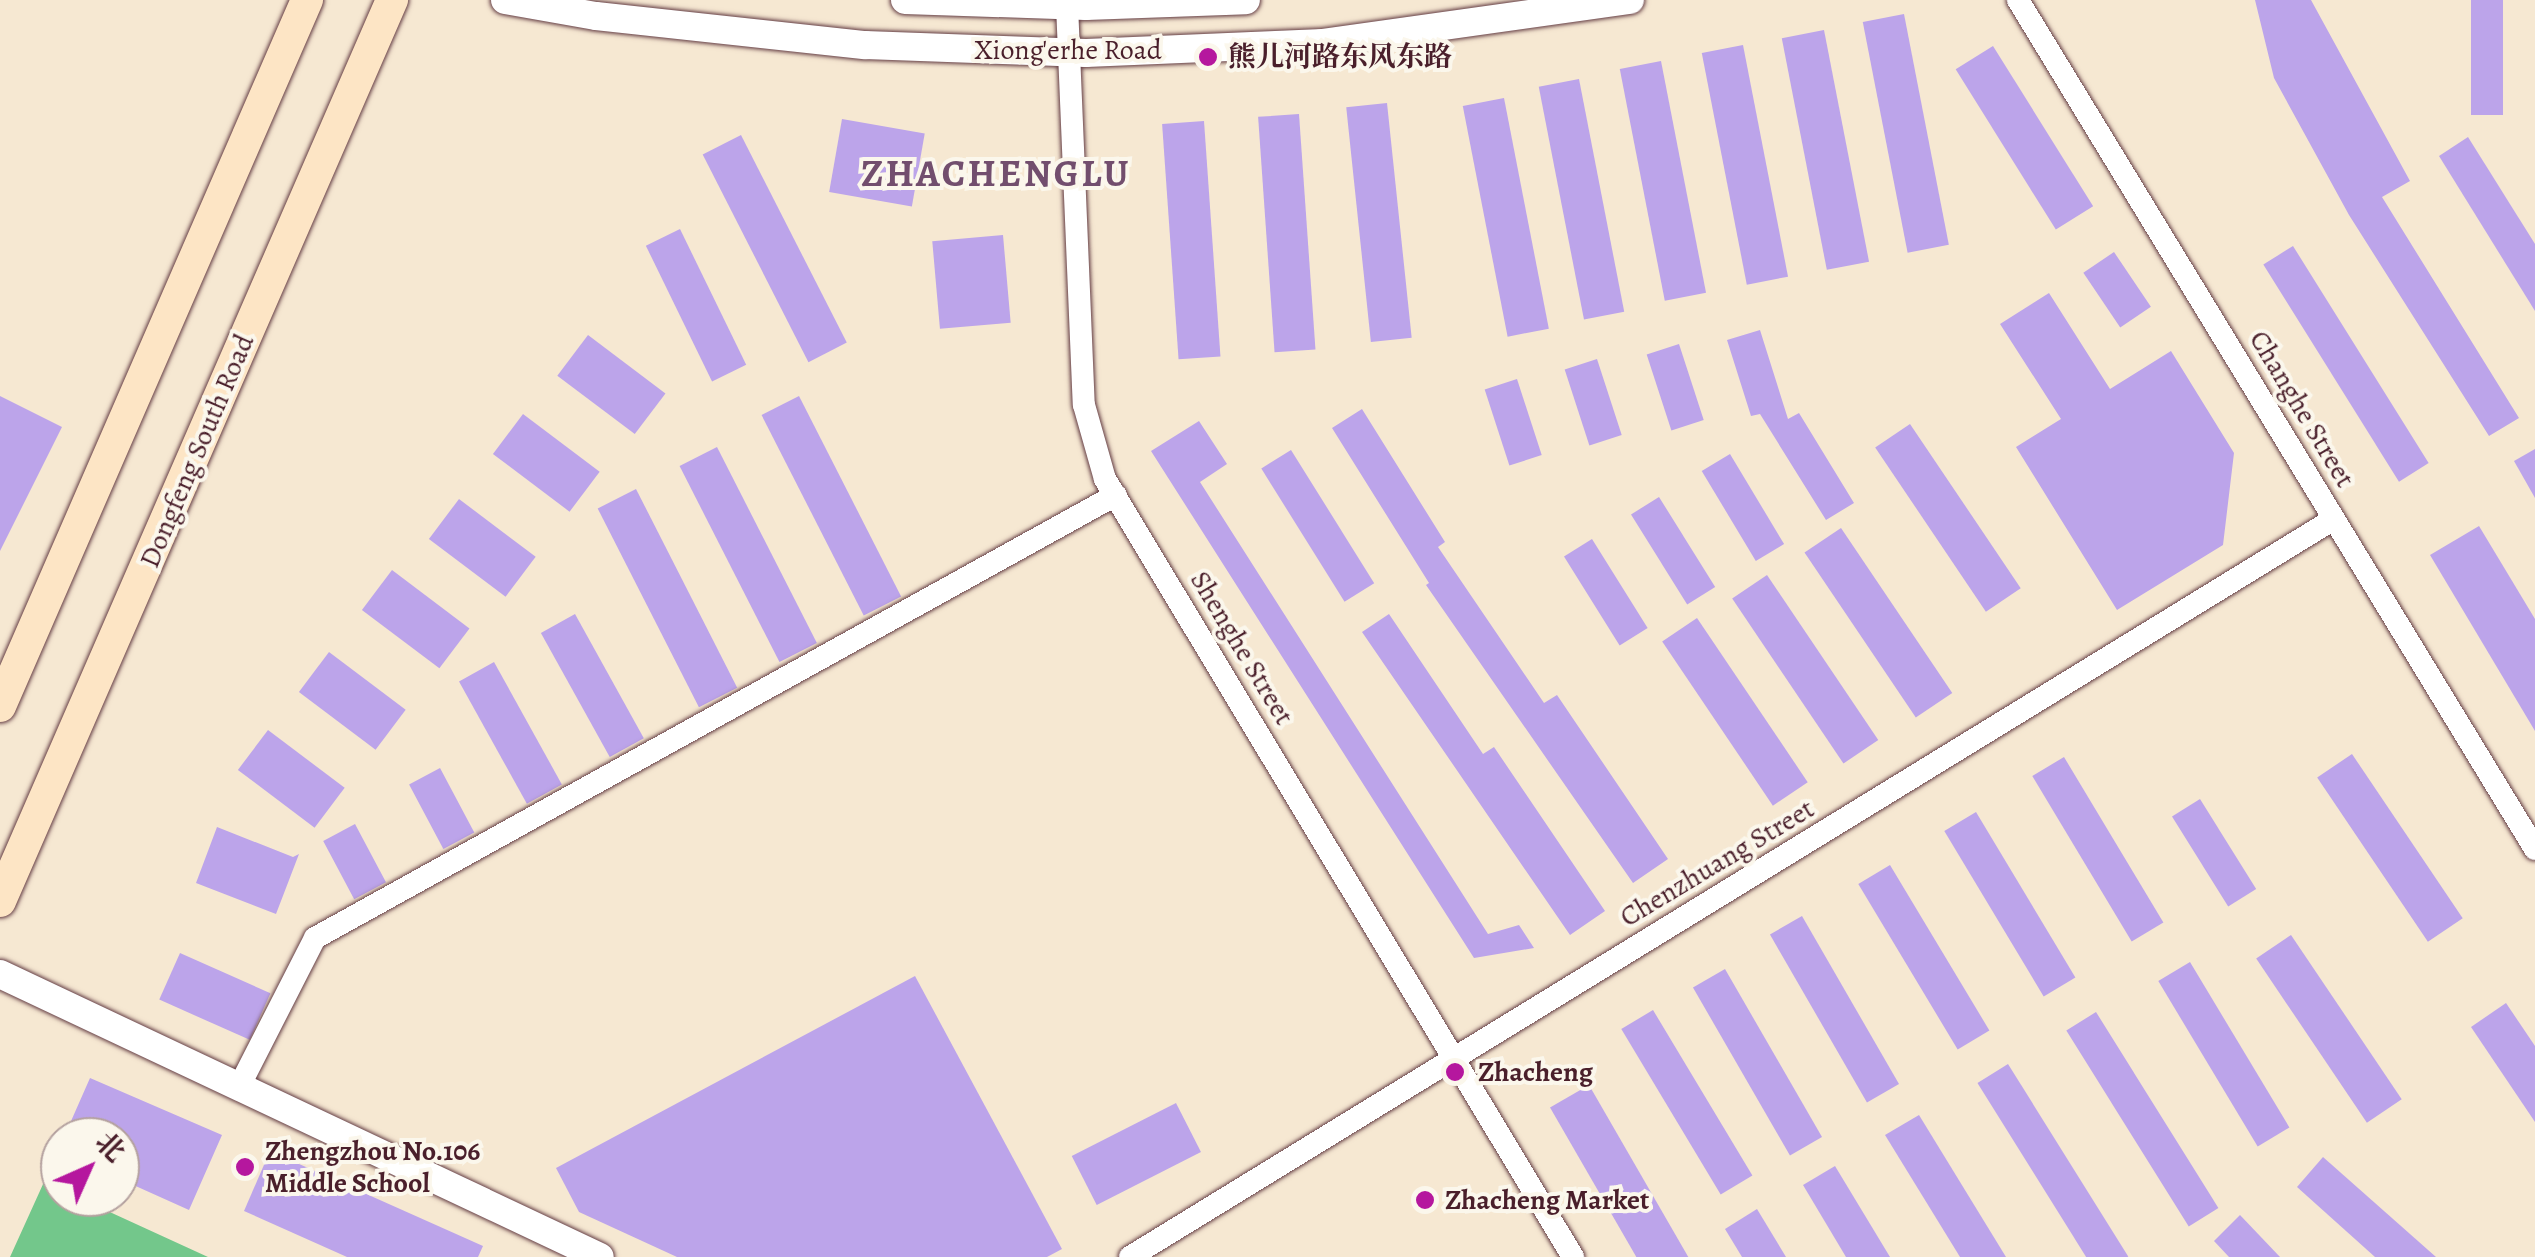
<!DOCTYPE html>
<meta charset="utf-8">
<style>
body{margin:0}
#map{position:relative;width:2535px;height:1257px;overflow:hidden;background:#f6e8d2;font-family:Alegreya,"Noto Serif SC",serif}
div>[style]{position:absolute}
.green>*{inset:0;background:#73c78b}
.building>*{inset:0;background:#bca4ea;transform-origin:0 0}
.roads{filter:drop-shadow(0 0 2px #643d44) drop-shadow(0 0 2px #643d44)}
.minor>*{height:22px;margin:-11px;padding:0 11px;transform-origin:11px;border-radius:11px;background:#fff}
.tertiary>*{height:28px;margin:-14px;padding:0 14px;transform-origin:14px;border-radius:14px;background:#fff}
.secondary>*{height:32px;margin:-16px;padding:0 16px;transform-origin:16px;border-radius:16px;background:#fde5c5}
.dots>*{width:28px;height:28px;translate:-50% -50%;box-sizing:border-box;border:5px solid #fbf7ec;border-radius:50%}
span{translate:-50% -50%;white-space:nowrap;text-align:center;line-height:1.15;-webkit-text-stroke:8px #fbf7ec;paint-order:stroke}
.street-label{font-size:28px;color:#4a1f2b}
.poi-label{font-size:28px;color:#4a1f2b;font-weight:700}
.left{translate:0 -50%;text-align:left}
.district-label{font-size:38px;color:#724e6e;font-weight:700;letter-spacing:2.5px}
.north{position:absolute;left:40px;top:1117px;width:100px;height:100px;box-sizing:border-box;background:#fbf7ec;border:2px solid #b4a19f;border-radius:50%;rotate:45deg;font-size:28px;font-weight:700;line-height:40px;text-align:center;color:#4a1f2b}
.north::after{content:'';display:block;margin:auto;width:35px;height:45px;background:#b5179e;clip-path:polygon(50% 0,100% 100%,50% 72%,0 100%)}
</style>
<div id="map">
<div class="green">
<div style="clip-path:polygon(44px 1182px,60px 1189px,60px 1197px,77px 1197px,208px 1257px,10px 1257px)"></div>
</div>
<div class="building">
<div style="clip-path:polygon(2255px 0,2311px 0,2410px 181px,2382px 197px,2519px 418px,2489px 436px,2349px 215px,2274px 78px)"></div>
<div style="left:2471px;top:0;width:32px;height:115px"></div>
<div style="left:1904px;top:14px;width:235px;height:42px;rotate:79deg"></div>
<div style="left:1824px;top:30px;width:236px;height:43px;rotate:79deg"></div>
<div style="left:1743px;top:45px;width:236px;height:42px;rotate:79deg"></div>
<div style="left:1993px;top:46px;width:189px;height:44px;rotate:58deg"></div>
<div style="left:1661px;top:61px;width:236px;height:42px;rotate:79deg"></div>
<div style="left:1579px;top:79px;width:237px;height:41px;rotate:79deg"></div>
<div style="left:1504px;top:98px;width:235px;height:42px;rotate:79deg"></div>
<div style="left:1387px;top:103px;width:236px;height:41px;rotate:84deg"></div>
<div style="left:1299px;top:114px;width:236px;height:41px;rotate:86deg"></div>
<div style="left:842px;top:119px;width:84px;height:74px;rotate:10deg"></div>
<div style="left:1204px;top:121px;width:236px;height:42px;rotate:86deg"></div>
<div style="left:741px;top:135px;width:233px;height:43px;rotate:63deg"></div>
<div style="clip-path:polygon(2468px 137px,2535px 244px,2535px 311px,2439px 156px)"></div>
<div style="left:680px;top:229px;width:151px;height:38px;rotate:64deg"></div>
<div style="left:1003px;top:235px;width:88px;height:71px;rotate:85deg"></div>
<div style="left:2293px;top:246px;width:256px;height:35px;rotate:58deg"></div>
<div style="left:2114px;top:252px;width:66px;height:37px;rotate:56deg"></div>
<div style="clip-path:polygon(2049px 293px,2110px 389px,2171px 351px,2234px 453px,2223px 545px,2117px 610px,2016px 447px,2061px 419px,2000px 324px)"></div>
<div style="clip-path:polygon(1760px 330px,1788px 419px,1799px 413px,1854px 503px,1826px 520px,1760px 414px,1751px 416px,1727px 340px)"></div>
<div style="left:588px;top:335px;width:97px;height:51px;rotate:37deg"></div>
<div style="left:1679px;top:344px;width:80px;height:34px;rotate:72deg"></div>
<div style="left:1597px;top:359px;width:80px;height:34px;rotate:72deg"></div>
<div style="left:1517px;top:379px;width:80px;height:34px;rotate:72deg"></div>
<div style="clip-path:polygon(0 396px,62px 427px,0 551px)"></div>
<div style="left:799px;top:396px;width:225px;height:42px;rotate:63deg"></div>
<div style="clip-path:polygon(1362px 409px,1445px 542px,1438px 547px,1544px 703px,1557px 695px,1668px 859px,1633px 883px,1426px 585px,1429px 583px,1332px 428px)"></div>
<div style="left:523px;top:414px;width:96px;height:50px;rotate:37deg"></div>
<div style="clip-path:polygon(1199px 421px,1227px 464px,1200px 482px,1488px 934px,1519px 925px,1534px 948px,1474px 958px,1151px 451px)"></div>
<div style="left:1910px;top:424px;width:198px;height:42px;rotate:56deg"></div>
<div style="left:717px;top:447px;width:220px;height:42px;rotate:63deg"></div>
<div style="clip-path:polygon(2535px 449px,2535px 498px,2514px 461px)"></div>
<div style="left:1291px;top:450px;width:157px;height:35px;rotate:58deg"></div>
<div style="left:1730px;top:454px;width:105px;height:33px;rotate:59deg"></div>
<div style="left:636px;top:489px;width:223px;height:43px;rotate:63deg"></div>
<div style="left:1659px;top:497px;width:106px;height:33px;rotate:58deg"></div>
<div style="left:459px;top:499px;width:96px;height:50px;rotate:37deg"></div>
<div style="clip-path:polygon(2479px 526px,2535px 619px,2535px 731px,2430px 555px)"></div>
<div style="left:1841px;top:528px;width:199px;height:44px;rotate:56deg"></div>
<div style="left:1592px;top:539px;width:105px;height:33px;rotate:58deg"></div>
<div style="left:392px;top:570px;width:97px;height:50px;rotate:37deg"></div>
<div style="left:1767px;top:575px;width:199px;height:42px;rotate:56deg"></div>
<div style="left:575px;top:614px;width:142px;height:39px;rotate:61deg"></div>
<div style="clip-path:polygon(1389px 614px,1483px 754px,1494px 747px,1605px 911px,1570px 935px,1362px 632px)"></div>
<div style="left:1697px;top:618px;width:198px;height:42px;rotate:56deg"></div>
<div style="left:329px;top:652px;width:96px;height:50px;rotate:37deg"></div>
<div style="left:494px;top:662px;width:140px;height:40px;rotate:61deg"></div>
<div style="left:268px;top:730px;width:96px;height:50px;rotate:37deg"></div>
<div style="left:2352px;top:754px;width:198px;height:42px;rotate:56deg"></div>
<div style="left:2064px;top:757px;width:193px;height:37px;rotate:59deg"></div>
<div style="left:440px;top:768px;width:73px;height:35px;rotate:62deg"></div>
<div style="left:2200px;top:799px;width:106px;height:33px;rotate:58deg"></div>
<div style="left:1976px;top:812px;width:193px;height:37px;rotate:59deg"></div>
<div style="left:355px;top:824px;width:66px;height:36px;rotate:62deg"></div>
<div style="clip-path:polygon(217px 827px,293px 857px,299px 854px,276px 914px,196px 883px)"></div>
<div style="left:1890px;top:865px;width:193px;height:37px;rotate:59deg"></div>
<div style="left:1802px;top:916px;width:194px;height:37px;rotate:60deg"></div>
<div style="left:2291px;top:935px;width:198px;height:42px;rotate:56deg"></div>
<div style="left:180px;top:953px;width:99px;height:51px;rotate:24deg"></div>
<div style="left:2190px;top:962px;width:193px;height:37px;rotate:59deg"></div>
<div style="left:1725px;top:969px;width:194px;height:37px;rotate:60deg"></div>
<div style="clip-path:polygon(915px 976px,1062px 1249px,1047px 1257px,677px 1257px,579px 1212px,556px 1168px)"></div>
<div style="clip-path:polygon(2506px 1003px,2535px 1046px,2535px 1122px,2471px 1027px)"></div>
<div style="left:1653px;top:1010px;width:193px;height:37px;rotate:59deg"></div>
<div style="left:2096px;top:1012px;width:231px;height:35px;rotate:58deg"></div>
<div style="left:2008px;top:1064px;width:227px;height:36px;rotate:58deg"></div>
<div style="clip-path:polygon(90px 1078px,222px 1135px,189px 1210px,120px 1179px,120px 1137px,64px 1137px)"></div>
<div style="left:1589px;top:1085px;width:199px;height:45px;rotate:60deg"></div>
<div style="left:1176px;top:1103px;width:55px;height:117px;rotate:63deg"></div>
<div style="clip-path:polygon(1919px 1115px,2006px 1257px,1960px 1257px,1885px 1135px)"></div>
<div style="clip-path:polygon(270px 1151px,483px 1246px,478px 1257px,347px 1257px,244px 1211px)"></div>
<div style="clip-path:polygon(2323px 1157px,2436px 1257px,2375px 1257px,2297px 1187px)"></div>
<div style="clip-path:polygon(1835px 1166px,1890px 1257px,1846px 1257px,1803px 1185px)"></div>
<div style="clip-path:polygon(1757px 1209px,1786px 1257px,1742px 1257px,1725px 1229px)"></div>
<div style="clip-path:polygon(2240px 1215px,2280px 1257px,2229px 1257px,2214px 1241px)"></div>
</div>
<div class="roads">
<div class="minor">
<div style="left:2018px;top:0;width:994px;rotate:58.66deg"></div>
<div style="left:1067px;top:5px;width:400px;rotate:87.6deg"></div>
<div style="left:1084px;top:405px;width:77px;rotate:74.2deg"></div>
<div style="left:1105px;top:479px;width:908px;rotate:58.97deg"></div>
<div style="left:239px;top:1087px;width:167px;rotate:-63deg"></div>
<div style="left:315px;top:938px;width:915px;rotate:-28.95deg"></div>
<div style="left:1130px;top:1257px;width:1412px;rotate:-31.51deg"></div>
</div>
<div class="tertiary">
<div style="left:505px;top:0;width:92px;rotate:10deg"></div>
<div style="left:596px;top:16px;width:271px;rotate:6.2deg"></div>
<div style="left:865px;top:45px;width:221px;rotate:2.1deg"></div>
<div style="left:1086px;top:53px;width:237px;rotate:-2.4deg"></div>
<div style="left:1323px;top:43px;width:310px;rotate:-8deg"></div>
<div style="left:905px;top:0;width:181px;rotate:1.9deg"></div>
<div style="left:1086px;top:6px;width:160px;rotate:-2.1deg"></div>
<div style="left:0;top:974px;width:663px;rotate:25.25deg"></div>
</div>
<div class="secondary">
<div style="left:0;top:706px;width:770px;rotate:-66.5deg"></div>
<div style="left:0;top:901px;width:983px;rotate:-66.49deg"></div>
</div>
</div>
<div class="dots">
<div style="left:1208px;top:57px;background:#b5179e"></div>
<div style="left:1455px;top:1072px;background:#b5179e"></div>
<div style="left:245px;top:1167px;background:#b5179e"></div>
<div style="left:1425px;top:1200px;background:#b5179e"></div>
</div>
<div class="street-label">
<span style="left:1068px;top:50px">Xiong'erhe Road</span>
<span style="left:2302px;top:409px;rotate:59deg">Changhe Street</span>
<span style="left:197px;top:451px;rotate:-67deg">Dongfeng South Road</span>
<span style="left:1242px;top:648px;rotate:59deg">Shenghe Street</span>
<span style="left:1717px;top:863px;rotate:-31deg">Chenzhuang Street</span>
</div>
<div class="poi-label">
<span class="left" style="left:1228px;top:57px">熊儿河路东风东路</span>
<span class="left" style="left:1478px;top:1072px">Zhacheng</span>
<span class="left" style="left:265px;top:1167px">Zhengzhou No.106<br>Middle School</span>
<span class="left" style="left:1445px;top:1200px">Zhacheng Market</span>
</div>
<div class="district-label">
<span style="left:996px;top:174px">ZHACHENGLU</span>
</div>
<div class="north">北</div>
</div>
